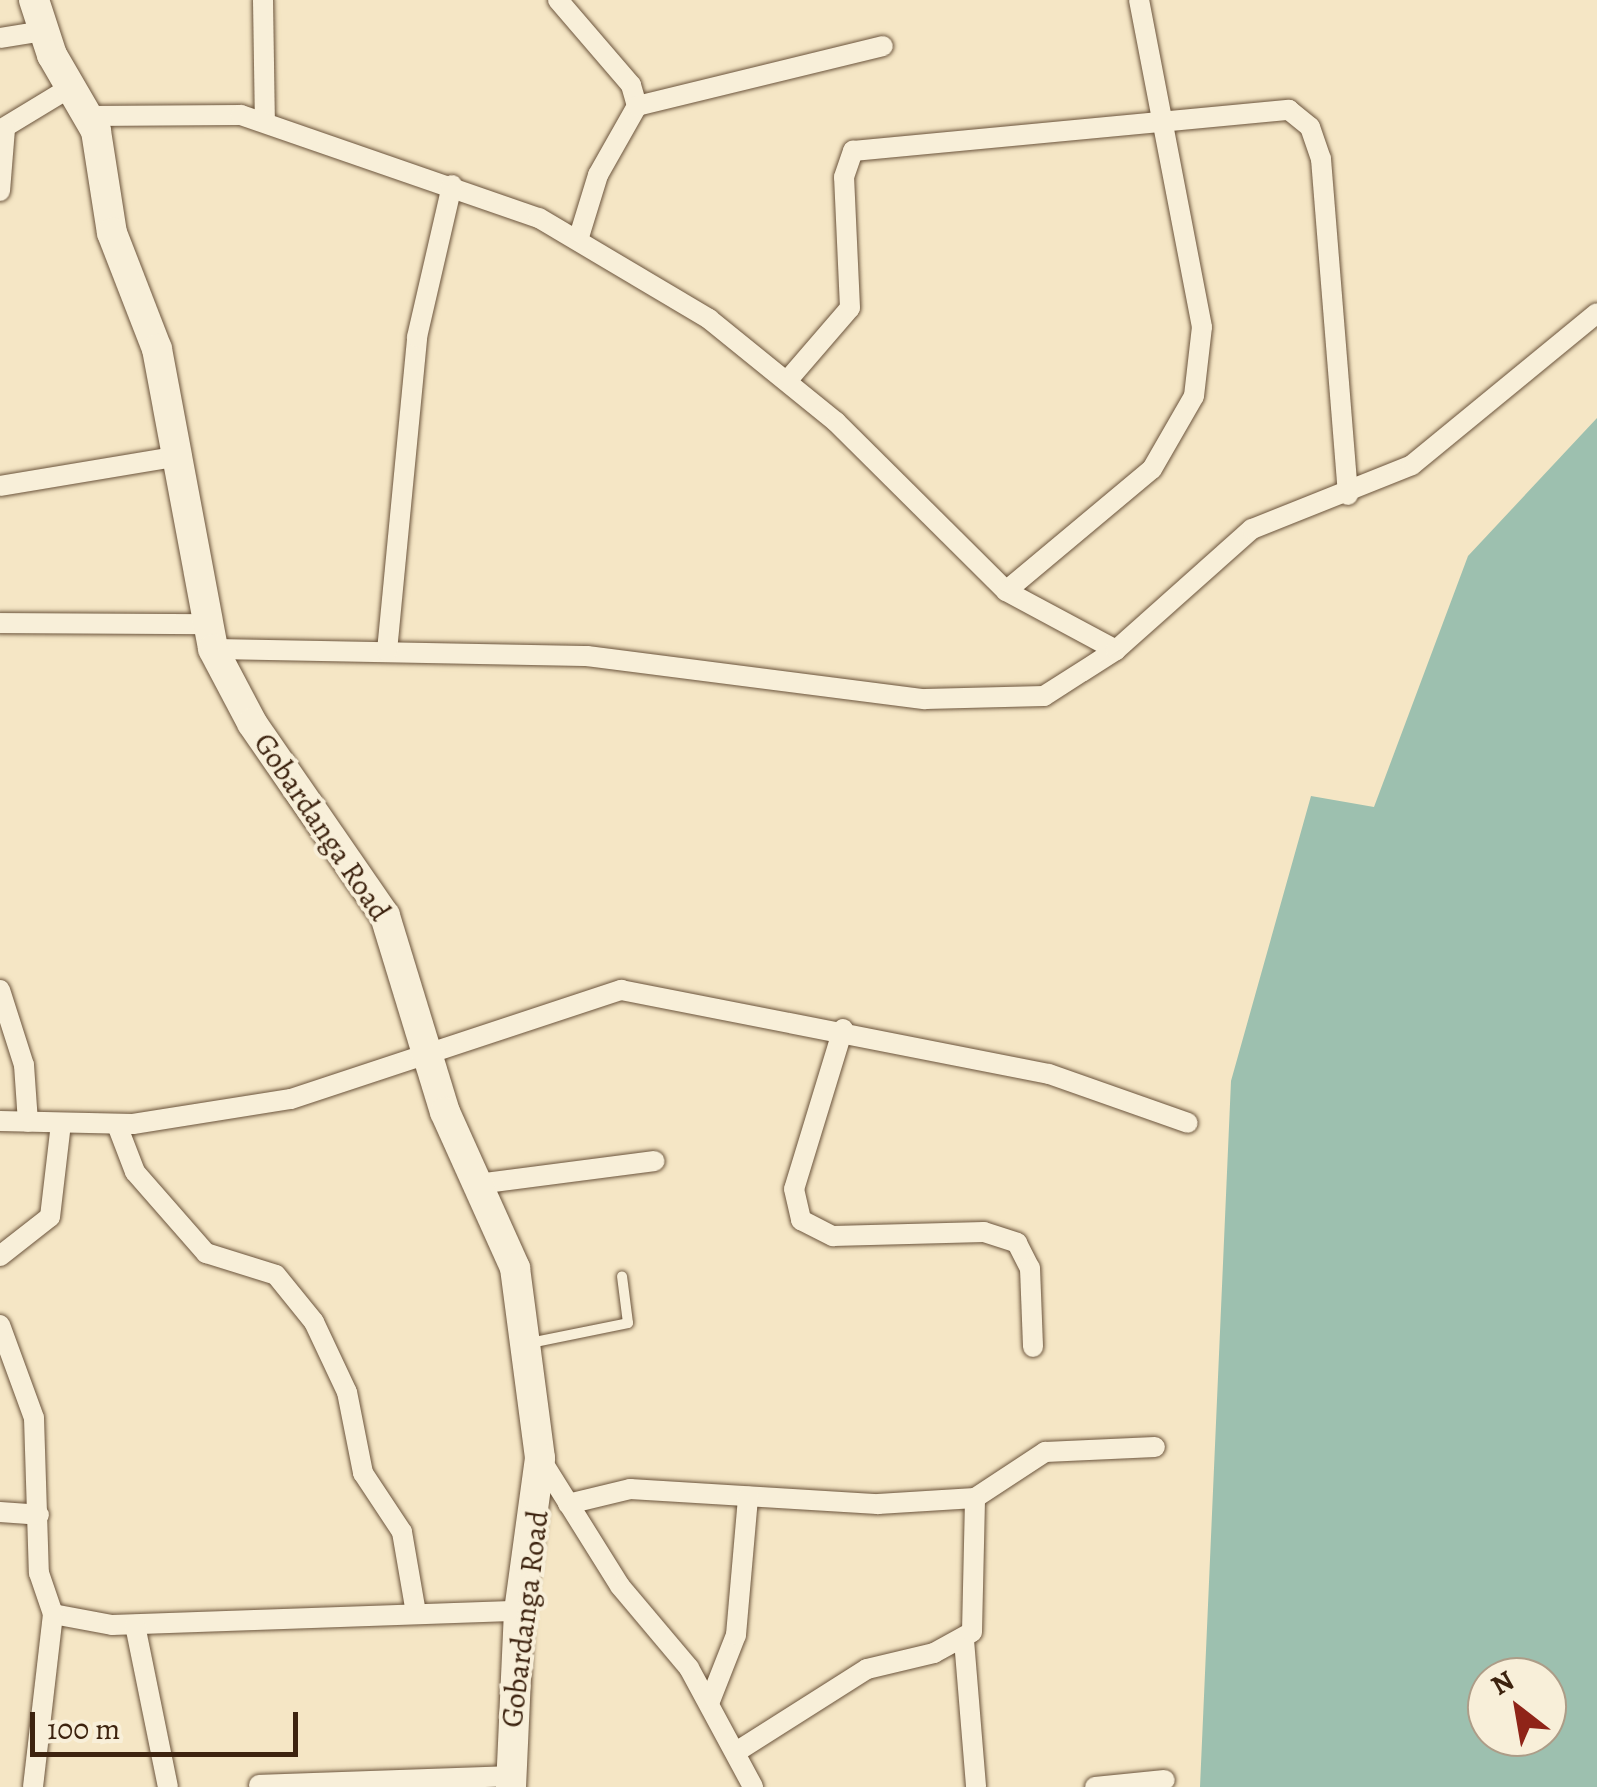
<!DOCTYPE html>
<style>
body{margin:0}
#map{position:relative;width:1597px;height:1787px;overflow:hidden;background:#f5e6c5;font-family:Alegreya,serif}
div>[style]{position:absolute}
.water>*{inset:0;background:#9dc0af}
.roads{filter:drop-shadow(0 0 2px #6b543c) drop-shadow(0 0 2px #6b543c)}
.lane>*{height:10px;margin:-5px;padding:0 5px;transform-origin:5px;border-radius:5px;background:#f8efd9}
.street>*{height:20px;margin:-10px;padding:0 10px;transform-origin:10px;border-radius:10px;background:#f8efd9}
.secondary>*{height:30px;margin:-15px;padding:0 15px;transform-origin:15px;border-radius:15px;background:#f8efd9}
span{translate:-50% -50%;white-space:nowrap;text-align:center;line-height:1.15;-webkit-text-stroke:8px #f8efd9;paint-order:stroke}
.street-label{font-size:30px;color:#3d230f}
.north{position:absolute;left:1467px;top:1657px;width:100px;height:100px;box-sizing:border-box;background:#f8efd9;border:2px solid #ad9d88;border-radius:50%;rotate:329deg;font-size:28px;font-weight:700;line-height:40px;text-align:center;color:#3d230f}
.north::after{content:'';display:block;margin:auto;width:35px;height:45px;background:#8f2418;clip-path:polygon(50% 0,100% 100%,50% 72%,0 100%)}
.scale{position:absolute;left:30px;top:1712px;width:268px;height:45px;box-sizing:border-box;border:5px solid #3d230f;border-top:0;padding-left:12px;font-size:30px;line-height:35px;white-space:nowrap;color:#3d230f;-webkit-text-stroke:8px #f8efd9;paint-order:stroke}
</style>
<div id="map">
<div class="water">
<div style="clip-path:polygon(evenodd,1597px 418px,1597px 1787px,1200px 1787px,1231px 1081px,1311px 796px,1374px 807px,1468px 556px,1597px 418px,1487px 1677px,1547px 1677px,1547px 1737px,1487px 1737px,1487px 1677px)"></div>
</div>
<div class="roads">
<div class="lane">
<div style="left:530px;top:1343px;width:100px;rotate:-11.5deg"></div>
<div style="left:628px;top:1323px;width:47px;rotate:-97.3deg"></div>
</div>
<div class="street">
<div style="left:263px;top:0;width:121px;rotate:89.1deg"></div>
<div style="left:558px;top:0;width:112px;rotate:49.3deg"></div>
<div style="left:631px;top:85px;width:22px;rotate:74deg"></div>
<div style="left:637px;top:106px;width:79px;rotate:119.5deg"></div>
<div style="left:598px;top:175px;width:68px;rotate:107.1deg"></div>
<div style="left:0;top:38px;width:44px;rotate:-9.2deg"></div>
<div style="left:637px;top:106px;width:253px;rotate:-13.7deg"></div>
<div style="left:90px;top:116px;width:151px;rotate:-0.4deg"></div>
<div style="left:241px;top:115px;width:315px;rotate:19.1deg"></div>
<div style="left:539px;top:218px;width:198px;rotate:30.7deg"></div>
<div style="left:709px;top:319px;width:164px;rotate:39deg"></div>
<div style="left:836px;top:422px;width:240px;rotate:44.8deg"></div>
<div style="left:1006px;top:591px;width:125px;rotate:28.2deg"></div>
<div style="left:0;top:130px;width:83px;rotate:-31.2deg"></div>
<div style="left:0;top:191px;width:62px;rotate:-85.4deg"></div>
<div style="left:787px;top:381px;width:96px;rotate:-49.2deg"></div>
<div style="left:850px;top:308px;width:131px;rotate:-92.6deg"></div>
<div style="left:844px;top:177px;width:28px;rotate:-71deg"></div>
<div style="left:853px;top:151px;width:438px;rotate:-5.4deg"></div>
<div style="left:1289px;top:110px;width:27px;rotate:39deg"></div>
<div style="left:1310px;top:127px;width:34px;rotate:71deg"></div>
<div style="left:1321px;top:159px;width:337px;rotate:85.4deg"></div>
<div style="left:0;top:486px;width:176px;rotate:-9.5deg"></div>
<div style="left:1006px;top:591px;width:190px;rotate:-39.9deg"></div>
<div style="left:1152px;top:469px;width:84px;rotate:-60.1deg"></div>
<div style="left:1194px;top:396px;width:69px;rotate:-83.4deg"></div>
<div style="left:1202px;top:327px;width:333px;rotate:-100.9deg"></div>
<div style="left:0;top:623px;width:205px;rotate:0.3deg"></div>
<div style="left:213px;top:649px;width:374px;rotate:1.1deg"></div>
<div style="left:587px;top:656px;width:341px;rotate:7.3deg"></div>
<div style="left:925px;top:699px;width:119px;rotate:-1.4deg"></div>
<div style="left:1044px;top:696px;width:85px;rotate:-32.6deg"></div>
<div style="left:1116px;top:650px;width:182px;rotate:-41.7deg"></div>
<div style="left:1252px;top:529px;width:172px;rotate:-21.8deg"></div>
<div style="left:1412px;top:465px;width:239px;rotate:-39.4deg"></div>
<div style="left:387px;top:651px;width:315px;rotate:-84.5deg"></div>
<div style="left:417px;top:337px;width:156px;rotate:-77deg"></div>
<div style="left:0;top:990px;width:79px;rotate:72.3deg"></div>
<div style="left:24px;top:1065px;width:57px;rotate:86deg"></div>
<div style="left:843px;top:1029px;width:167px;rotate:107deg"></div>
<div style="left:794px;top:1189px;width:32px;rotate:77deg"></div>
<div style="left:801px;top:1220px;width:36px;rotate:27deg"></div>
<div style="left:833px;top:1236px;width:151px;rotate:-1.5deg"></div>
<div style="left:984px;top:1232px;width:35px;rotate:18deg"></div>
<div style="left:1017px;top:1243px;width:28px;rotate:63deg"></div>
<div style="left:1030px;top:1268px;width:79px;rotate:87.8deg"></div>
<div style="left:0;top:1121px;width:133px;rotate:1.3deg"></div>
<div style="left:133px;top:1124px;width:160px;rotate:-9deg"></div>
<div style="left:291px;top:1099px;width:348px;rotate:-18.3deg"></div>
<div style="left:621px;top:990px;width:436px;rotate:11.1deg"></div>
<div style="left:1049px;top:1074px;width:147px;rotate:19.4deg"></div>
<div style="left:117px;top:1125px;width:50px;rotate:69deg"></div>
<div style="left:135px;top:1172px;width:108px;rotate:48.8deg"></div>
<div style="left:206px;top:1253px;width:73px;rotate:17.4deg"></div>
<div style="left:276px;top:1275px;width:60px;rotate:51deg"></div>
<div style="left:314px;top:1322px;width:77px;rotate:64.8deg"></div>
<div style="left:347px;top:1392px;width:83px;rotate:78.8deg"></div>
<div style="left:363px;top:1473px;width:71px;rotate:56.5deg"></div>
<div style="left:402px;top:1532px;width:82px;rotate:80.2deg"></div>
<div style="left:478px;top:1184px;width:178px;rotate:-7.4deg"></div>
<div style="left:0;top:1256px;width:63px;rotate:-38deg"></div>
<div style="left:50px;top:1217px;width:94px;rotate:-83.3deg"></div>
<div style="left:0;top:1325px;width:99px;rotate:69.9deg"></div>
<div style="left:34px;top:1418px;width:155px;rotate:88.2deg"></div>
<div style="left:39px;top:1573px;width:43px;rotate:71.1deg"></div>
<div style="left:53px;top:1614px;width:60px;rotate:10.6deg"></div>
<div style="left:112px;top:1625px;width:407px;rotate:-2deg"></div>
<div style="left:540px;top:1458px;width:151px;rotate:58deg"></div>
<div style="left:620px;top:1586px;width:107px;rotate:49.9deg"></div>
<div style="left:689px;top:1668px;width:135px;rotate:61.7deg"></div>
<div style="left:568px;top:1504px;width:64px;rotate:-13.6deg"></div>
<div style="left:630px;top:1489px;width:248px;rotate:3.5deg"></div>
<div style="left:878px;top:1504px;width:97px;rotate:-3.5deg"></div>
<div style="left:975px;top:1498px;width:84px;rotate:-33.3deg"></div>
<div style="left:1045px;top:1452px;width:110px;rotate:-2.6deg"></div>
<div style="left:0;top:1512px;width:39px;rotate:4deg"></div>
<div style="left:135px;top:1625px;width:165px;rotate:78.5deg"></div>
<div style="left:964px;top:1640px;width:147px;rotate:85.3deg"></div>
<div style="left:710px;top:1701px;width:71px;rotate:-68.5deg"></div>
<div style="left:736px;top:1635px;width:139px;rotate:-85deg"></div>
<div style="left:736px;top:1752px;width:155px;rotate:-32.4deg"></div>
<div style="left:867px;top:1669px;width:69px;rotate:-13.4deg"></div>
<div style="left:934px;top:1653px;width:43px;rotate:-28.9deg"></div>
<div style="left:972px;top:1632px;width:134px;rotate:-88.7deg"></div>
<div style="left:259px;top:1785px;width:252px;rotate:-2deg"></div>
<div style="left:33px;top:1787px;width:174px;rotate:-83.4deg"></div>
<div style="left:1095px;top:1787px;width:70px;rotate:-5.7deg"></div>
</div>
<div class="secondary">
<div style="left:34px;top:0;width:58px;rotate:71.9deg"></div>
<div style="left:52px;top:55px;width:88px;rotate:59.9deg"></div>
<div style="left:96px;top:131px;width:103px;rotate:81.1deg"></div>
<div style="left:112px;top:233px;width:124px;rotate:68.8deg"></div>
<div style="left:157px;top:349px;width:305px;rotate:79.4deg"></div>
<div style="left:213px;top:649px;width:84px;rotate:62.2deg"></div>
<div style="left:252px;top:723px;width:234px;rotate:55.4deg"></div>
<div style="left:385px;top:916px;width:205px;rotate:73deg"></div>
<div style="left:445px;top:1112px;width:171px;rotate:65.8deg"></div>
<div style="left:515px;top:1268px;width:192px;rotate:82.5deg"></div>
<div style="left:540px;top:1458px;width:154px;rotate:97.8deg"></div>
<div style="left:519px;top:1611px;width:176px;rotate:92.6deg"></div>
</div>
</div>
<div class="street-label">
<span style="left:322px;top:827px;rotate:56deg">Gobardanga Road</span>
<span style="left:525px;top:1619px;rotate:-83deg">Gobardanga Road</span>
</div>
<div class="north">N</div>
<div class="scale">100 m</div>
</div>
